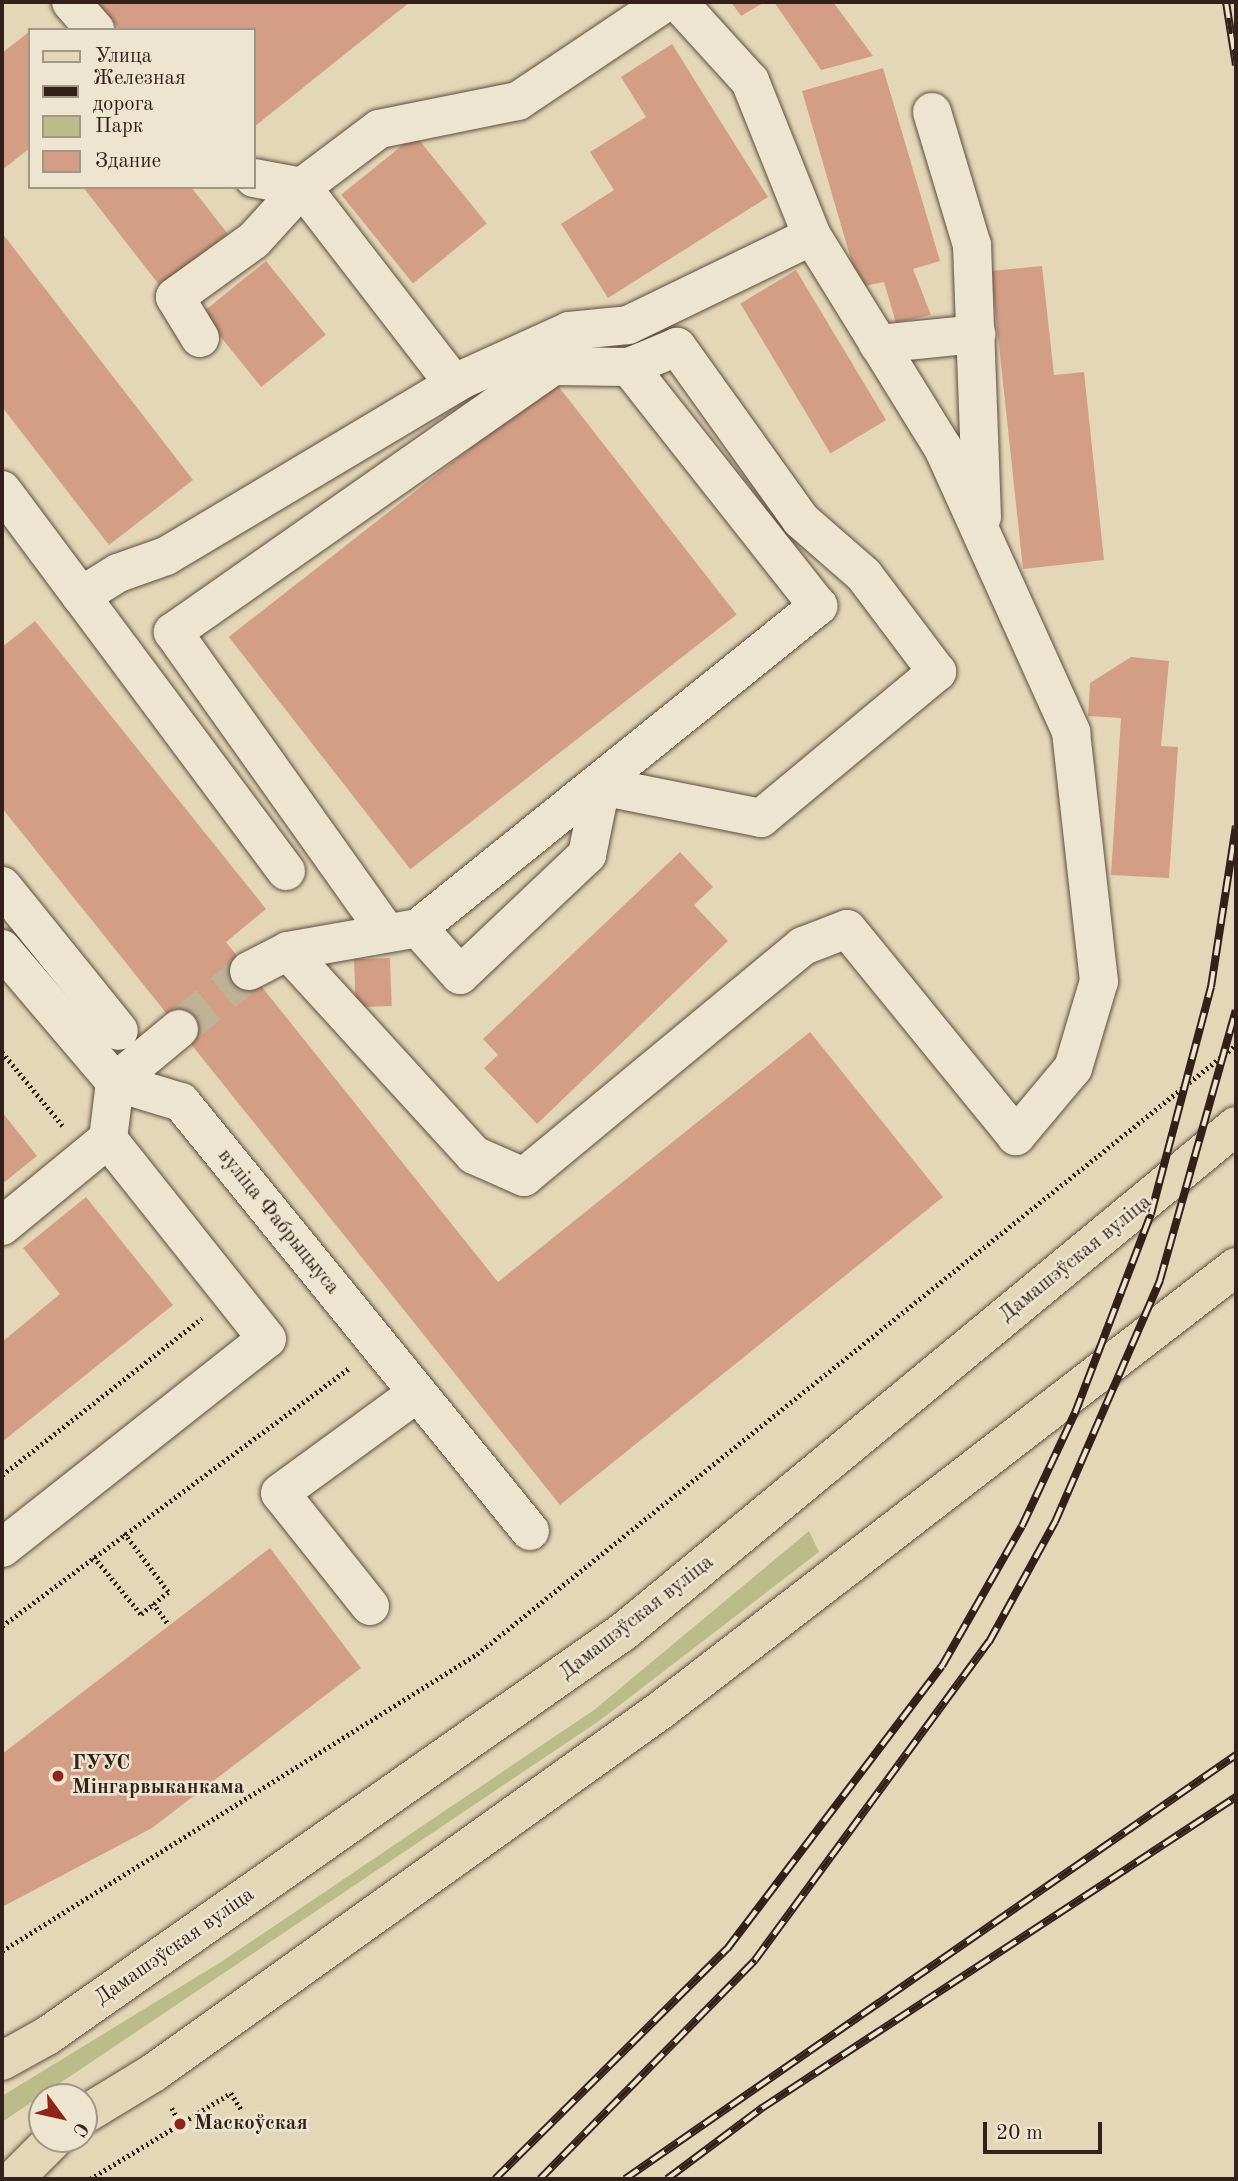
<!DOCTYPE html>
<meta charset="utf-8">
<style>
body{margin:0}
#map{position:relative;width:1238px;height:2181px;overflow:hidden;background:#e4d7b7;font-family:"Old Standard TT",serif}
div>[style]{position:absolute}
.green>*{inset:0;background:#bbbc89}
.building>*{inset:0;background:#d49e86;transform-origin:0 0}
.minor-tunnel>*{height:38px;margin-top:-19px;transform-origin:0;background:repeating-linear-gradient(90deg,#c0b297 0 38px,transparent 0 57px)}
.path>*{height:4.5px;margin-top:-2.25px;transform-origin:0;background:repeating-linear-gradient(90deg,#322019 0 2px,transparent 0 5.5px)}
.roads{filter:drop-shadow(0 0 2px #5e4e40) drop-shadow(0 0 2px #5e4e40)}
.minor>*{height:38px;margin:-19px;padding:0 19px;transform-origin:19px;border-radius:19px;background:#ede5d0}
.major>*{height:38px;margin:-19px;padding:0 19px;transform-origin:19px;border-radius:19px;background:#e4d7b7}
.rail>*{height:8px;margin-top:-4px;transform-origin:0;background:repeating-linear-gradient(90deg,#ede5d0 0 16px,#322019 0 32px);box-sizing:border-box;border-block:2px solid #322019}
.dots>*{width:19px;height:19px;translate:-50% -50%;box-sizing:border-box;border:4px solid #ede5d0;border-radius:50%}
span{translate:-50% -50%;white-space:nowrap;text-align:center;line-height:1.15;-webkit-text-stroke:5px #ede5d0;paint-order:stroke}
.street-label{font-size:21px;color:#322019}
.poi-label{font-size:21px;color:#322019;font-weight:700}
.left{translate:0 -50%;text-align:left}
.frame{position:absolute;inset:0;border:4px solid #322019;pointer-events:none}
.legend{position:absolute;left:28px;top:28px;width:228px;height:161px;box-sizing:border-box;background:#ede5d0;border:2px solid #a29687;margin:0;padding:9px 12px;list-style:none;font-size:21px;color:#322019}
.legend li{display:flex;align-items:center;gap:14px;height:35px}
.legend b{width:35px;border:2px solid #a29687}
.north{position:absolute;left:28px;top:2083px;width:70px;height:70px;box-sizing:border-box;background:#ede5d0;border:2px solid #a29687;border-radius:50%;rotate:123deg;font-size:19px;font-weight:700;line-height:28px;text-align:center;color:#322019}
.north::after{content:'';display:block;margin:auto;width:24px;height:32px;background:#8f2418;clip-path:polygon(50% 0,100% 100%,50% 72%,0 100%)}
.scale{position:absolute;left:983px;top:2122px;width:119px;height:32px;box-sizing:border-box;border:4px solid #322019;border-top:0;padding-left:9px;font-size:21px;line-height:24px;white-space:nowrap;color:#322019;-webkit-text-stroke:5px #ede5d0;paint-order:stroke}
</style>
<div id="map">
<div class="green">
<div style="clip-path:polygon(809px 1531px,819px 1552px,599px 1721px,2px 2122px,2px 2096px,221px 1962px,594px 1710px)"></div>
</div>
<div class="building">
<div style="clip-path:polygon(97px 2px,410px 2px,254px 127px,254px 30px,120px 30px)"></div>
<div style="clip-path:polygon(731px 2px,765px 2px,741px 16px)"></div>
<div style="clip-path:polygon(774px 2px,833px 2px,873px 56px,821px 70px)"></div>
<div style="clip-path:polygon(30px 31px,30px 148px,2px 170px,2px 53px)"></div>
<div style="clip-path:polygon(672px 44px,768px 197px,608px 298px,561px 224px,614px 190px,590px 152px,646px 117px,621px 77px)"></div>
<div style="clip-path:polygon(883px 68px,940px 261px,913px 269px,931px 315px,896px 323px,884px 282px,859px 287px,802px 91px)"></div>
<div style="left:415px;top:135px;width:114px;height:95px;rotate:51deg"></div>
<div style="clip-path:polygon(83px 187px,191px 187px,228px 234px,160px 286px)"></div>
<div style="clip-path:polygon(2px 233px,193px 480px,109px 545px,2px 407px)"></div>
<div style="left:266px;top:261px;width:95px;height:83px;rotate:51deg"></div>
<div style="clip-path:polygon(1042px 266px,1054px 375px,1084px 372px,1104px 560px,1023px 569px,991px 271px)"></div>
<div style="left:796px;top:270px;width:175px;height:65px;rotate:59deg"></div>
<div style="left:555px;top:382px;width:295px;height:414px;rotate:52deg"></div>
<div style="clip-path:polygon(35px 621px,266px 909px,226px 942px,498px 1282px,810px 1032px,943px 1197px,560px 1505px,2px 808px,2px 647px)"></div>
<div style="clip-path:polygon(1131px 657px,1169px 661px,1161px 746px,1178px 747px,1169px 878px,1111px 875px,1121px 718px,1088px 716px,1090px 683px)"></div>
<div style="clip-path:polygon(680px 852px,713px 887px,694px 905px,728px 941px,537px 1124px,484px 1068px,498px 1055px,483px 1039px)"></div>
<div style="left:390px;top:958px;width:48px;height:36px;rotate:88deg"></div>
<div style="clip-path:polygon(2px 1112px,37px 1156px,2px 1184px)"></div>
<div style="clip-path:polygon(86px 1197px,173px 1305px,2px 1442px,2px 1342px,60px 1294px,23px 1248px)"></div>
<div style="clip-path:polygon(270px 1548px,361px 1668px,152px 1828px,2px 1907px,2px 1754px)"></div>
</div>
<div class="minor-tunnel">
<div style="left:179px;top:1029px;width:91px;rotate:-39.6deg"></div>
</div>
<div class="path">
<div style="left:2px;top:1052px;width:96px;rotate:50.5deg"></div>
<div style="left:2px;top:1475px;width:254px;rotate:-38.1deg"></div>
<div style="left:94px;top:1557px;width:74px;rotate:50.5deg"></div>
<div style="left:141px;top:1614px;width:35px;rotate:-39deg"></div>
<div style="left:168px;top:1592px;width:75px;rotate:-126.9deg"></div>
<div style="left:153px;top:1603px;width:27px;rotate:54deg"></div>
<div style="left:2px;top:1626px;width:432px;rotate:-36.6deg"></div>
<div style="left:2px;top:1951px;width:560px;rotate:-32.02deg"></div>
<div style="left:477px;top:1654px;width:973px;rotate:-38.74deg"></div>
<div style="left:172px;top:2108px;width:18px;rotate:63deg"></div>
<div style="left:90px;top:2179px;width:165px;rotate:-31.4deg"></div>
<div style="left:231px;top:2093px;width:19px;rotate:58deg"></div>
</div>
<div class="roads">
<div class="minor">
<div style="left:71px;top:2px;width:37px;rotate:49deg"></div>
<div style="left:678px;top:2px;width:107px;rotate:47.7deg"></div>
<div style="left:750px;top:81px;width:167px;rotate:68.2deg"></div>
<div style="left:932px;top:112px;width:139px;rotate:73.3deg"></div>
<div style="left:972px;top:245px;width:272px;rotate:87.9deg"></div>
<div style="left:254px;top:178px;width:49px;rotate:10.6deg"></div>
<div style="left:302px;top:187px;width:249px;rotate:52.3deg"></div>
<div style="left:200px;top:338px;width:48px;rotate:-121.4deg"></div>
<div style="left:175px;top:297px;width:97px;rotate:-35.8deg"></div>
<div style="left:254px;top:240px;width:72px;rotate:-47.8deg"></div>
<div style="left:302px;top:187px;width:96px;rotate:-37deg"></div>
<div style="left:379px;top:129px;width:142px;rotate:-11.4deg"></div>
<div style="left:518px;top:101px;width:178px;rotate:-33.8deg"></div>
<div style="left:878px;top:344px;width:99px;rotate:-5.8deg"></div>
<div style="left:2px;top:490px;width:132px;rotate:53.3deg"></div>
<div style="left:81px;top:596px;width:44px;rotate:-31.9deg"></div>
<div style="left:118px;top:573px;width:51px;rotate:-19.5deg"></div>
<div style="left:166px;top:556px;width:341px;rotate:-30.8deg"></div>
<div style="left:459px;top:381px;width:121px;rotate:-24.4deg"></div>
<div style="left:569px;top:331px;width:59px;rotate:-5.8deg"></div>
<div style="left:628px;top:325px;width:204px;rotate:-25.8deg"></div>
<div style="left:812px;top:236px;width:249px;rotate:58.3deg"></div>
<div style="left:943px;top:448px;width:312px;rotate:65.7deg"></div>
<div style="left:1071px;top:732px;width:251px;rotate:83.6deg"></div>
<div style="left:1099px;top:981px;width:91px;rotate:106.6deg"></div>
<div style="left:1073px;top:1068px;width:89px;rotate:130deg"></div>
<div style="left:1016px;top:1136px;width:267px;rotate:-129.2deg"></div>
<div style="left:847px;top:929px;width:47px;rotate:158.9deg"></div>
<div style="left:803px;top:946px;width:362px;rotate:140.4deg"></div>
<div style="left:524px;top:1177px;width:55px;rotate:-156.3deg"></div>
<div style="left:474px;top:1155px;width:276px;rotate:-132.4deg"></div>
<div style="left:81px;top:596px;width:343px;rotate:53.3deg"></div>
<div style="left:2px;top:886px;width:186px;rotate:51.1deg"></div>
<div style="left:418px;top:928px;width:63px;rotate:48.2deg"></div>
<div style="left:460px;top:975px;width:175px;rotate:-43.4deg"></div>
<div style="left:587px;top:855px;width:70px;rotate:-78.5deg"></div>
<div style="left:601px;top:786px;width:163px;rotate:11.3deg"></div>
<div style="left:761px;top:818px;width:229px;rotate:-39.7deg"></div>
<div style="left:937px;top:672px;width:121px;rotate:-127deg"></div>
<div style="left:864px;top:575px;width:84px;rotate:-138.9deg"></div>
<div style="left:801px;top:520px;width:213px;rotate:-125.6deg"></div>
<div style="left:677px;top:347px;width:52px;rotate:157.4deg"></div>
<div style="left:2px;top:949px;width:175px;rotate:49.6deg"></div>
<div style="left:115px;top:1082px;width:69px;rotate:16.9deg"></div>
<div style="left:181px;top:1102px;width:553px;rotate:50.87deg"></div>
<div style="left:249px;top:971px;width:44px;rotate:-27.1deg"></div>
<div style="left:288px;top:951px;width:132px;rotate:-10deg"></div>
<div style="left:418px;top:928px;width:514px;rotate:-38.83deg"></div>
<div style="left:818px;top:606px;width:305px;rotate:-128.3deg"></div>
<div style="left:629px;top:367px;width:76px;rotate:-179.2deg"></div>
<div style="left:553px;top:366px;width:464px;rotate:145deg"></div>
<div style="left:173px;top:632px;width:369px;rotate:54.6deg"></div>
<div style="left:2px;top:1226px;width:137px;rotate:-39.4deg"></div>
<div style="left:108px;top:1139px;width:57px;rotate:-83deg"></div>
<div style="left:115px;top:1082px;width:83px;rotate:-39.6deg"></div>
<div style="left:2px;top:1548px;width:337px;rotate:-38.3deg"></div>
<div style="left:267px;top:1339px;width:256px;rotate:-128.5deg"></div>
<div style="left:370px;top:1606px;width:144px;rotate:-128.5deg"></div>
<div style="left:280px;top:1493px;width:170px;rotate:-36.1deg"></div>
</div>
<div class="major">
<div style="left:2px;top:2061px;width:51px;rotate:-29.1deg"></div>
<div style="left:47px;top:2036px;width:704px;rotate:-35.05deg"></div>
<div style="left:623px;top:1632px;width:795px;rotate:-39.54deg"></div>
<div style="left:84px;top:2115px;width:81px;rotate:-31.3deg"></div>
<div style="left:153px;top:2073px;width:624px;rotate:-35.55deg"></div>
<div style="left:661px;top:1710px;width:726px;rotate:-37.61deg"></div>
<div style="left:14px;top:2179px;width:57px;rotate:-45deg"></div>
</div>
</div>
<div class="rail">
<div style="left:1226px;top:2px;width:64px;rotate:81deg"></div>
<div style="left:495px;top:2179px;width:327px;rotate:-44.8deg"></div>
<div style="left:727px;top:1949px;width:355px;rotate:-52.8deg"></div>
<div style="left:942px;top:1666px;width:161px;rotate:-60.3deg"></div>
<div style="left:1022px;top:1526px;width:125px;rotate:-64.9deg"></div>
<div style="left:1075px;top:1413px;width:213px;rotate:-69.1deg"></div>
<div style="left:1151px;top:1214px;width:235px;rotate:-75.2deg"></div>
<div style="left:1211px;top:987px;width:163px;rotate:-81.2deg"></div>
<div style="left:540px;top:2179px;width:307px;rotate:-45.5deg"></div>
<div style="left:755px;top:1960px;width:395px;rotate:-53.7deg"></div>
<div style="left:989px;top:1642px;width:137px;rotate:-61.2deg"></div>
<div style="left:1055px;top:1522px;width:264px;rotate:-66.5deg"></div>
<div style="left:1160px;top:1280px;width:280px;rotate:-74.3deg"></div>
<div style="left:625px;top:2179px;width:744px;rotate:-34.76deg"></div>
<div style="left:667px;top:2179px;width:119px;rotate:-36.8deg"></div>
<div style="left:762px;top:2108px;width:567px;rotate:-33.27deg"></div>
</div>
<div class="dots">
<div style="left:58px;top:1776px;background:#8f2418"></div>
<div style="left:180px;top:2124px;background:#8f2418"></div>
</div>
<div class="street-label">
<span style="left:278px;top:1222px;rotate:51deg">вуліца Фабрыцыуса</span>
<span style="left:1076px;top:1259px;rotate:-39deg">Дамашэўская вуліца</span>
<span style="left:637px;top:1618px;rotate:-38deg">Дамашэўская вуліца</span>
<span style="left:175px;top:1947px;rotate:-35deg">Дамашэўская вуліца</span>
</div>
<div class="poi-label">
<span class="left" style="left:72px;top:1776px">ГУУС<br>Мінгарвыканкама</span>
<span class="left" style="left:194px;top:2124px">Маскоўская</span>
</div>
<div class="frame"></div>
<ul class="legend">
<li><b style="height:9px;background:#e4d7b7"></b>Улица</li>
<li><b style="height:9px;background:#322019"></b>Железная дорога</li>
<li><b style="height:19px;background:#bbbc89"></b>Парк</li>
<li><b style="height:19px;background:#d49e86"></b>Здание</li>
</ul>
<div class="north">С</div>
<div class="scale">20 m</div>
</div>
